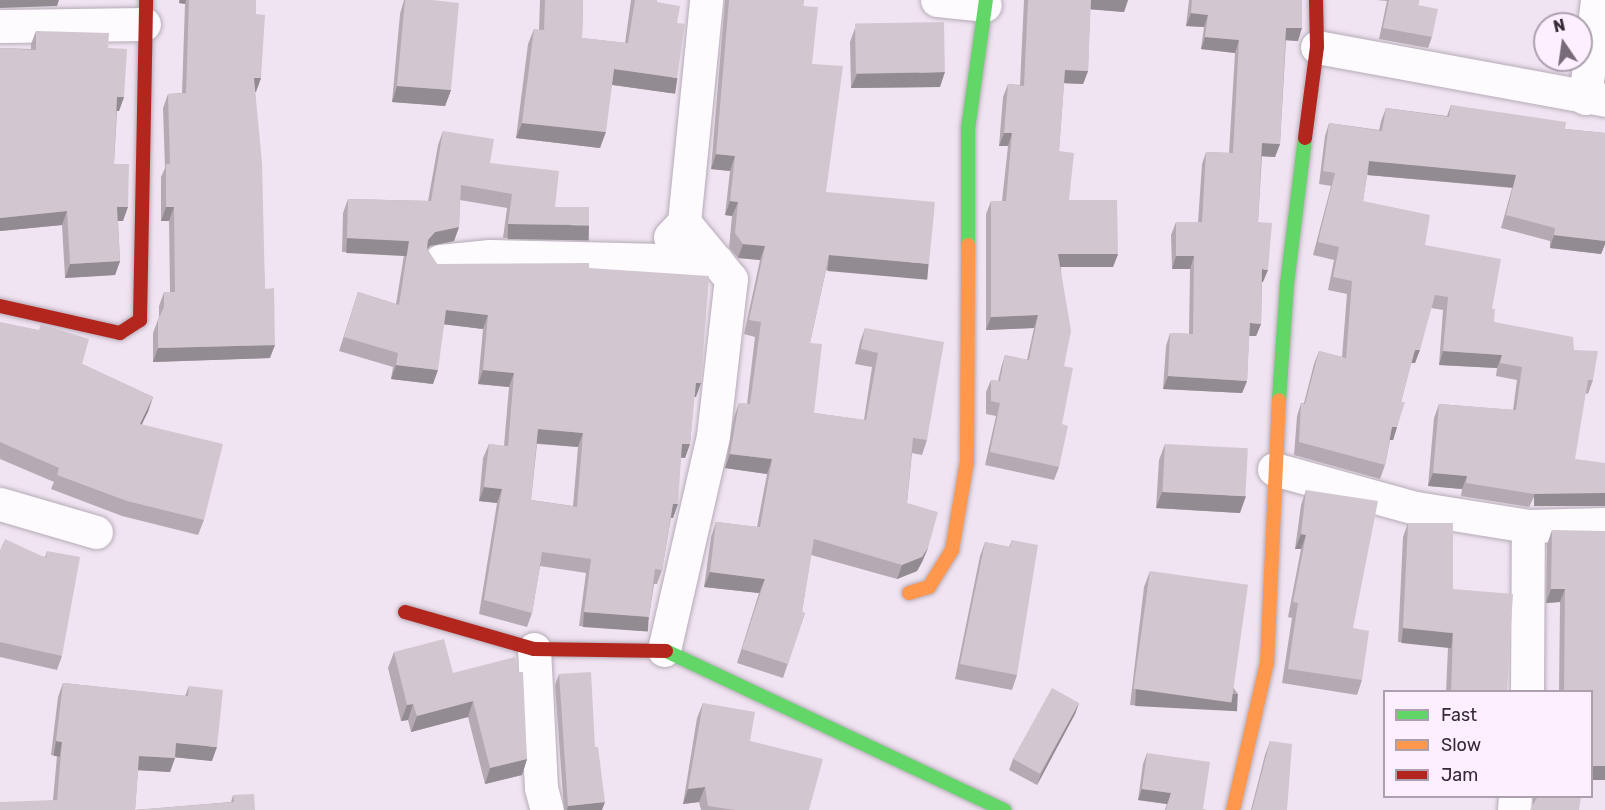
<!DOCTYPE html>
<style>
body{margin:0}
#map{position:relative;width:1605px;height:810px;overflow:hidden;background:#f1e4f2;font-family:Rubik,sans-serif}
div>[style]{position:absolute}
.roads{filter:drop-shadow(0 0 2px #b5abb7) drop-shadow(0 0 2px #b5abb7)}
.street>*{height:33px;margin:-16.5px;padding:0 16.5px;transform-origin:16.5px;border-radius:16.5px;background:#fdfbfd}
.fast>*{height:14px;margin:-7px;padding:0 7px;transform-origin:7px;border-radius:7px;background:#63d668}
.slow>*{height:14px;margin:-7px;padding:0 7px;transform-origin:7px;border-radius:7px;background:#ff974d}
.jam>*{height:14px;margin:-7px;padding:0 7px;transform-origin:7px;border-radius:7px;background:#b3261e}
.wall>*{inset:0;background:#b5aab3}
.shaded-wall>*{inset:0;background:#938b92;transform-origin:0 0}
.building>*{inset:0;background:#d2c6d0;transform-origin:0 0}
span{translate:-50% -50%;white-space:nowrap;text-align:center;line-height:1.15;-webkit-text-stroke:4.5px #fdefff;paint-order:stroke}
.legend{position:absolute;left:1383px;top:690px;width:210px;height:108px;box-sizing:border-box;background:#fdefff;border:2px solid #aca0ae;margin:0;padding:8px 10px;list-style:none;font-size:18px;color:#332a34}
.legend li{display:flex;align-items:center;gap:12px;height:30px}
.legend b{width:30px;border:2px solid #aca0ae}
.north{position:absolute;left:1533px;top:12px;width:60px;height:60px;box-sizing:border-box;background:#fdefff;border:2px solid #aca0ae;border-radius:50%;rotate:347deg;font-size:16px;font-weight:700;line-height:24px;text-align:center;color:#332a34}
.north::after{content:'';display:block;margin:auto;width:21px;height:27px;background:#766b76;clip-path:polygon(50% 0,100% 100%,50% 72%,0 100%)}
</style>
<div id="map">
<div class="roads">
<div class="street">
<div style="left:937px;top:0;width:48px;rotate:5.9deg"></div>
<div style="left:0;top:26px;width:144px;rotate:-0.8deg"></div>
<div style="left:1317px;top:47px;width:293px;rotate:10.4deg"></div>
<div style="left:1585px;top:98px;width:99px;rotate:-83deg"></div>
<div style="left:670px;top:237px;width:21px;rotate:-47deg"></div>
<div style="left:684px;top:222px;width:223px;rotate:-84.3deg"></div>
<div style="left:440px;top:261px;width:50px;rotate:-5.7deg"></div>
<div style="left:490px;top:256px;width:227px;rotate:1.3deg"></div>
<div style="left:1274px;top:469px;width:147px;rotate:15.4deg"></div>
<div style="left:1416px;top:508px;width:113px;rotate:9.1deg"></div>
<div style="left:1528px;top:526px;width:77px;rotate:-1.5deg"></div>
<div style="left:0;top:504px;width:100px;rotate:16.3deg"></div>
<div style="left:534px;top:649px;width:139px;rotate:87.1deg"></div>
<div style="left:541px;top:788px;width:23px;rotate:75deg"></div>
<div style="left:664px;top:650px;width:220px;rotate:-77.1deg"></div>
<div style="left:713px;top:436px;width:158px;rotate:-83.5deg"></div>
<div style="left:731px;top:279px;width:74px;rotate:-129.5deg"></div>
<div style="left:1527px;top:692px;width:166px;rotate:-89.7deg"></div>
<div style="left:1514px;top:810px;width:14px;rotate:-86deg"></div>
</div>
<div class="fast">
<div style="left:968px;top:245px;width:116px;rotate:-90deg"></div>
<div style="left:968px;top:129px;width:130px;rotate:-82.1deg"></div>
<div style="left:1279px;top:400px;width:116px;rotate:-86.1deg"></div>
<div style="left:1287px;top:284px;width:147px;rotate:-83deg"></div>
<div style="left:666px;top:651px;width:374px;rotate:25.2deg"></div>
</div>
<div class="slow">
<div style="left:909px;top:593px;width:21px;rotate:-17deg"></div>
<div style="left:929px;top:587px;width:44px;rotate:-58.1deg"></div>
<div style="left:952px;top:550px;width:90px;rotate:-80.4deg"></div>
<div style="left:967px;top:461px;width:216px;rotate:-89.7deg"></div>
<div style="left:1233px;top:810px;width:151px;rotate:-77deg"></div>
<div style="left:1267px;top:663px;width:263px;rotate:-87.4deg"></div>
</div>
<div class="jam">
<div style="left:1305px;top:138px;width:92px;rotate:-82.5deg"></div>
<div style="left:1317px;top:47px;width:47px;rotate:-91.2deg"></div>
<div style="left:0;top:306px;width:123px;rotate:12.7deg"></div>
<div style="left:120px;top:333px;width:24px;rotate:-33deg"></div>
<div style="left:140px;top:320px;width:320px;rotate:-88.9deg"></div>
<div style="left:405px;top:612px;width:134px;rotate:16deg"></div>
<div style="left:534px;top:649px;width:132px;rotate:0.9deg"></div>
</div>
</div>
<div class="wall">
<div style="clip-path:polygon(179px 0,256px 0,256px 14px,261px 78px,255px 92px,265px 289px,270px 358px,153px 362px,153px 333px,159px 317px,159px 306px,164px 292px,170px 292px,169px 221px,161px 221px,161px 177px,165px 168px,163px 108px,168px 94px,182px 93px,185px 4px,179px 3px)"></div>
<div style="clip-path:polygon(404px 0,432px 0,451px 90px,445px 106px,392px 102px,400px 14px)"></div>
<div style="clip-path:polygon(540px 0,583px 0,582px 38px,625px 43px,631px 0,657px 0,657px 2px,677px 23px,671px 93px,612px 85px,600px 148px,516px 138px,528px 44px,534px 29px,539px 30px)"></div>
<div style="clip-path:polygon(725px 0,804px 0,803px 6px,812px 64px,826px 192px,924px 278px,826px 270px,810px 343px,814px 413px,864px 420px,872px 367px,855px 364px,860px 342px,865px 328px,927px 440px,922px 455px,912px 453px,907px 503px,928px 548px,922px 562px,917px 571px,897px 579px,811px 555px,802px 612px,805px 613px,783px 678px,737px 663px,759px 593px,704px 587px,711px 537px,716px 522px,757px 527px,767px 474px,725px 468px,734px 417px,739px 403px,747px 404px,755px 337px,744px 334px,760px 260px,738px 258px,729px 248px,732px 216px,725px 215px,730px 171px,711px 169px)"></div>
<div style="clip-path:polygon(1024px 0,1128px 0,1124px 12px,1090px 9px,1088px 71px,1083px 84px,1064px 83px,1059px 151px,1069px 200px,1118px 254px,1113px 267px,1061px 267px,1064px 366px,1062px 424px,1059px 467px,1054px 480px,985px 465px,996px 416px,986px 414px,986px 392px,991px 380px,998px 381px,1001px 368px,1005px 355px,1027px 360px,1034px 328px,986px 330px,986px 214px,991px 201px,1002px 201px,1008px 146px,999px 146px,1003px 97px,1008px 84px,1020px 85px)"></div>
<div style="clip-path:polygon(1189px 0,1302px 0,1298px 41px,1286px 40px,1280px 144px,1275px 157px,1262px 156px,1258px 222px,1263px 282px,1262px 282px,1261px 324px,1256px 336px,1249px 336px,1247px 381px,1242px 393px,1163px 389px,1166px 346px,1170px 333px,1189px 334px,1190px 269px,1172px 269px,1171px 235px,1176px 222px,1198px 222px,1202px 164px,1206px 152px,1229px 153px,1235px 53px,1201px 49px,1204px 27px,1186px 26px)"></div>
<div style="clip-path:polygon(1376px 0,1419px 0,1418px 5px,1432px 37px,1428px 48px,1379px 39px,1387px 1px)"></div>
<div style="clip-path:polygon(855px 28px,940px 87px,851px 88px,850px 42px)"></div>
<div style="clip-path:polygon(36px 31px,108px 48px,124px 97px,119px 111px,117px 111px,114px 164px,123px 221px,118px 221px,120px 261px,115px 275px,65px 278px,62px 225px,0 231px,0 48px,31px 49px,31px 44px)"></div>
<div style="clip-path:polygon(1451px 105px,1565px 129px,1605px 133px,1605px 244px,1601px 254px,1550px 248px,1550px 241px,1501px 228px,1512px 188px,1367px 175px,1363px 201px,1425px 245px,1492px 309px,1494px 322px,1574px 350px,1593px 380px,1588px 394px,1586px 393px,1529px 507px,1461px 496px,1462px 489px,1428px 486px,1434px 418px,1439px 404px,1513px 410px,1517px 380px,1496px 376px,1497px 368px,1439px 365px,1443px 310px,1431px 308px,1415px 363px,1411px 363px,1401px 402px,1397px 427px,1393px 440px,1390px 440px,1385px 465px,1380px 479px,1294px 455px,1297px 416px,1301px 403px,1304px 403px,1314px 364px,1319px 351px,1342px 357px,1347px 294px,1328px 290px,1334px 260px,1313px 255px,1331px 186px,1319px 184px,1325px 136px,1329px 123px,1379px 130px,1381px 121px,1386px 108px,1447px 116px)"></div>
<div style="clip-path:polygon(evenodd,443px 131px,555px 207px,584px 239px,503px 238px,507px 208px,460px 200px,459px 227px,454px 241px,430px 246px,427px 249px,437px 264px,589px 268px,696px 397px,694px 397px,690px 444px,685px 458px,681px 458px,673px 518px,671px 518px,662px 570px,657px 584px,654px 584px,649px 617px,644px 631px,579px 626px,586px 573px,540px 566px,532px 613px,527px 627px,479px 614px,497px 503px,479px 501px,483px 458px,489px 444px,504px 446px,509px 387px,478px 384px,483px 329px,444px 324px,433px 384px,391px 379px,393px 367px,339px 351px,358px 292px,396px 304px,404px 255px,342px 252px,343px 213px,348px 199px,428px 201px,438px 145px,443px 131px,537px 444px,578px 447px,573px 506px,531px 500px,537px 444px)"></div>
<div style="clip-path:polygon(0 322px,82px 364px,153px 397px,142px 424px,204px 520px,198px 535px,122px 516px,51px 489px,54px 482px,0 459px)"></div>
<div style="clip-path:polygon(1165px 444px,1240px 513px,1156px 508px,1159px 460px)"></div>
<div style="clip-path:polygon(1306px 490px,1353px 628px,1362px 680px,1357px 695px,1282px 683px,1292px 618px,1288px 617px,1301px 549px,1295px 549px,1301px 505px)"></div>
<div style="clip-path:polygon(1408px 523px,1453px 589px,1507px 692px,1446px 692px,1448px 647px,1398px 642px,1403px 537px)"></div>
<div style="clip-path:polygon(1552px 530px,1592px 692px,1559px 692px,1560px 602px,1546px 603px,1547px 544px)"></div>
<div style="clip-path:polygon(1012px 540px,1017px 675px,1012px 690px,955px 679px,980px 556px,985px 542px,1009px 547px)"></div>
<div style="clip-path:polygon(0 550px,45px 557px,47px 551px,62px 656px,57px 670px,0 657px)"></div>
<div style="clip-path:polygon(1150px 571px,1238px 694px,1232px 710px,1130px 705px,1144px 587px)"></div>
<div style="clip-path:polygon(394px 652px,453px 673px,527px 759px,522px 775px,485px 784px,468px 717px,411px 732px,408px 720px,401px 721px,388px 668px)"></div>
<div style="clip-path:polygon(559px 674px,595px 747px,602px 810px,564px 810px,555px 685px)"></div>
<div style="clip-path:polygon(63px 683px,185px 696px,189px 686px,212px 761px,175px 757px,170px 772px,138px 770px,135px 810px,231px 802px,233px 795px,255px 810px,0 810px,53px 800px,57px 756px,51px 755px,58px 697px)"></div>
<div style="clip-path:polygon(703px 703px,750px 741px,809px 810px,701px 810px,699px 802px,683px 804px,697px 718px)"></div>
<div style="clip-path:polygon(1079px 703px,1075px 714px,1037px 785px,1009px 770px,1013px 759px)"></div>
<div style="clip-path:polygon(1270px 741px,1287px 810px,1251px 810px,1265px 755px)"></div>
<div style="clip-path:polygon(1147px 753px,1203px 809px,1206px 810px,1165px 810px,1167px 804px,1138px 800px,1143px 764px)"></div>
<div style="clip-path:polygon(1533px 796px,1581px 796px,1533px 805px)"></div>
</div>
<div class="shaded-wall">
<div style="clip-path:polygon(0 0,59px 0,57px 6px,0 8px)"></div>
<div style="clip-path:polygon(180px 0,186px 0,185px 4px,179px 3px)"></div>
<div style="clip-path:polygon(1089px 0,1128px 0,1124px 12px,1086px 9px)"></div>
<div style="clip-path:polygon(1191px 13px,1208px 15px,1204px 27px,1186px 26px)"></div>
<div style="clip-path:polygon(1286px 28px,1302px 28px,1298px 41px,1282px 40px)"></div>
<div style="clip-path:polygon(1205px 37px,1239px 40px,1235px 53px,1201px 49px)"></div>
<div style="left:614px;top:69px;width:64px;height:16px;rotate:8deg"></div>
<div style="clip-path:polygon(1065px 70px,1088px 71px,1083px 84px,1060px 83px)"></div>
<div style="clip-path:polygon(945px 72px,940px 87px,851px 88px,857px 74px)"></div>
<div style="clip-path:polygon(254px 78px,261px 78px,256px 92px,249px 92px)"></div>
<div style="clip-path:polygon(397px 86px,451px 90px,445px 106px,392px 102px)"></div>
<div style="clip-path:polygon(117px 97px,124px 97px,119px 111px,112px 111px)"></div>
<div style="clip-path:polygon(522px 123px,606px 132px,600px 148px,516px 138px)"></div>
<div style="clip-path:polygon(1004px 133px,1012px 133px,1008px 146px,999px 146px)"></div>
<div style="clip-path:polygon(1262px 143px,1280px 144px,1275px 157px,1258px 156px)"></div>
<div style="clip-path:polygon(716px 154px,735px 156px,730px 171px,711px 169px)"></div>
<div style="left:1369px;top:161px;width:148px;height:14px;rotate:5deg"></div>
<div style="clip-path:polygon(730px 201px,738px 202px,732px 216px,725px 215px)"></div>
<div style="clip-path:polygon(117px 207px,128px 207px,123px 221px,112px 221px)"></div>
<div style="clip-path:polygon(166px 207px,174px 207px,169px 221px,161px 221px)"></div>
<div style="clip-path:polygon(67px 211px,62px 225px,0 231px,0 218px)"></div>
<div style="left:508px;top:224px;width:81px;height:15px;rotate:1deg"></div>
<div style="clip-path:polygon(459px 227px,454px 241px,430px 246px,423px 254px,428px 240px,435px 232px)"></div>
<div style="clip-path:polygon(1554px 235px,1605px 241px,1605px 244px,1601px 254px,1550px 248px)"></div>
<div style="left:347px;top:238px;width:62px;height:15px;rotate:3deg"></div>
<div style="clip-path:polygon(743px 244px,765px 246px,760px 260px,738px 258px)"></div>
<div style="clip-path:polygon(1058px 254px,1118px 254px,1113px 267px,1054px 267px)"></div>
<div style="left:829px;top:255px;width:100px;height:16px;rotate:5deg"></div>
<div style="clip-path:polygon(1176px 256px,1194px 256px,1190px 269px,1172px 269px)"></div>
<div style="clip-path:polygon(120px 261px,115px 275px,65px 278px,70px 264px)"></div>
<div style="clip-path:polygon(1262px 269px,1268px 270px,1263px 282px,1257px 282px)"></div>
<div style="clip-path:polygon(446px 310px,488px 315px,483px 329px,441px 324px)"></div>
<div style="clip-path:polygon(1038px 315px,1034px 328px,986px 330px,991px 317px)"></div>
<div style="clip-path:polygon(1250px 323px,1261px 324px,1256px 336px,1245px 336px)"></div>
<div style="clip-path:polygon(275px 345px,270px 358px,153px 362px,158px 348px)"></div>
<div style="clip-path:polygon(1415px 350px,1420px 350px,1415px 363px,1410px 363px)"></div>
<div style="clip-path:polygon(1443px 351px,1502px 355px,1497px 368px,1439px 365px)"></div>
<div style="clip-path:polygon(396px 365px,438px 370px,433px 384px,391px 379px)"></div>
<div style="clip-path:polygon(483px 370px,514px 373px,509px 387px,478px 384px)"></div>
<div style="clip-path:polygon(1168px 376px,1247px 381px,1242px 393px,1163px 389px)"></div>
<div style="clip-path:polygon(696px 383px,701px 383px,696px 397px,691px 397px)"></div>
<div style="clip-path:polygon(153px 397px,148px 412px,135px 438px,140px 424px)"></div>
<div style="clip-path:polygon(1392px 427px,1397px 427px,1393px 440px,1387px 440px)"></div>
<div style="clip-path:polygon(538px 429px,583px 433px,578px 447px,533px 443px)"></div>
<div style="clip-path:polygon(682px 444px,690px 444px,685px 458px,677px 457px)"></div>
<div style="clip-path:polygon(730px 454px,772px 459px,767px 474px,725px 468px)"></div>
<div style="clip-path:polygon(1433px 473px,1467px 476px,1462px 489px,1428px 486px)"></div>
<div style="clip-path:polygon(484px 487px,502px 489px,497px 503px,479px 501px)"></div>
<div style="clip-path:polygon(1162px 492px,1246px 496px,1240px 513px,1156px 508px)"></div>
<div style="left:1605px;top:493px;width:13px;height:71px;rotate:90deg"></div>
<div style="clip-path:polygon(673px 504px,678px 504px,673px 518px,668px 517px)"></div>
<div style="clip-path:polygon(1301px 534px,1306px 535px,1301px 549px,1295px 549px)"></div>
<div style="clip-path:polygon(928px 548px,922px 562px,917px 571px,897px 579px,902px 565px)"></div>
<div style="clip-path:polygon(710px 572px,765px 579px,759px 593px,704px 587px)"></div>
<div style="clip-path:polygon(1551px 589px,1565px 589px,1560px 602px,1546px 603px)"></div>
<div style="left:584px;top:612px;width:65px;height:15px;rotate:4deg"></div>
<div style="left:1403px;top:628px;width:50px;height:15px;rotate:6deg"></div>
<div style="left:1136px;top:689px;width:102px;height:17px;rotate:3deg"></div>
<div style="clip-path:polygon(473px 701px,468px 717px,411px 732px,417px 716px)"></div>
<div style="clip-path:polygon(1079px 703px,1075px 714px,1037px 785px,1041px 774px)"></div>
<div style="clip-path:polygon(413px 704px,408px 720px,401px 721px,407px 705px)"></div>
<div style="left:56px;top:741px;width:6px;height:15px;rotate:9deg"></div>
<div style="clip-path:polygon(176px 743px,217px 747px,212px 761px,171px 757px)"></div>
<div style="clip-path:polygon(139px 756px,175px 758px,170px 772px,134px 770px)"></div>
<div style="clip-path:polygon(527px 759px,522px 775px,485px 784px,490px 768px)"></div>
<div style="left:1592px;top:766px;width:13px;height:14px"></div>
<div style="clip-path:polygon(705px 787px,699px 802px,683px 804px,688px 789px)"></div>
<div style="clip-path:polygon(1142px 789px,1171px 793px,1167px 804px,1138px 800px)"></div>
<div style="clip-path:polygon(605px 802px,602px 810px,567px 810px,568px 806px)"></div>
</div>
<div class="building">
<div style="clip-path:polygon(189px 0,256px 0,256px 14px,265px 15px,261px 78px,254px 78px,262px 163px,265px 289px,274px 288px,275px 345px,158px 348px,158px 320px,164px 307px,164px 292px,175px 292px,174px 207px,166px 207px,166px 164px,170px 164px,168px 94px,186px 93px)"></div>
<div style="clip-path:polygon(405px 0,432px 0,459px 3px,451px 90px,397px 86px)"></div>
<div style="clip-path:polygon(545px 0,583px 0,582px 38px,628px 43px,635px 0,657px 0,657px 2px,680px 6px,677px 23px,685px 24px,677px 78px,614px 69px,606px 132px,522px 123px,534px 29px,544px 30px)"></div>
<div style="clip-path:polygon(729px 0,804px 0,803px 6px,818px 7px,812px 64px,843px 66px,826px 192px,935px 202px,929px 264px,829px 255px,810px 343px,822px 344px,814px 413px,866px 420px,878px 353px,861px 349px,865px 328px,944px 342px,927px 440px,913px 438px,907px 503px,938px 512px,928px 548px,922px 557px,902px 565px,814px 539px,802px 612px,805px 613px,788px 664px,742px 649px,765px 579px,710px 572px,716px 522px,760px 527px,772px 459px,730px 454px,739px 403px,750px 404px,761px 322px,749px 320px,765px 246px,743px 244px,735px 233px,738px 202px,730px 201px,735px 156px,716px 154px)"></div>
<div style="clip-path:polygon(1028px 0,1091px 0,1088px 71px,1065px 70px,1059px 151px,1074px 153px,1069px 200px,1117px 200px,1118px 254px,1058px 254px,1071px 331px,1064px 366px,1073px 368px,1062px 424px,1068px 426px,1059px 467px,990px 452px,1000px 403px,991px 401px,991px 380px,1000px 381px,1005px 355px,1029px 360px,1038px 315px,991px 317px,991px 201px,1006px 201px,1012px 133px,1004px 133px,1008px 84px,1024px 86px)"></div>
<div style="clip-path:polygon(1192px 0,1302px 0,1302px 28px,1286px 28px,1280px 144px,1262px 143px,1258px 222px,1272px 223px,1268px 270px,1262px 269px,1261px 324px,1250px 323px,1247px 381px,1168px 376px,1170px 333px,1193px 334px,1194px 256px,1176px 256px,1176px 222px,1202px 222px,1206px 152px,1233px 153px,1239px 40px,1205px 37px,1208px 15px,1191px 13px)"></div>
<div style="clip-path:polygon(1389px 0,1419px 0,1418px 5px,1438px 9px,1432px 37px,1383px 28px)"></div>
<div style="left:944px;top:22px;width:50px;height:89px;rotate:89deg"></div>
<div style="clip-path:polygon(36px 31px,109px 33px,108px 48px,127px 49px,124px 97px,117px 97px,114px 164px,129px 164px,128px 207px,117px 207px,120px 261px,70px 264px,67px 211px,0 218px,0 48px,36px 50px)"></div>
<div style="clip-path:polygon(1451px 105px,1566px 122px,1565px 129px,1605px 133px,1605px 241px,1554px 235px,1555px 228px,1506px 215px,1516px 175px,1369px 161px,1363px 201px,1430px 215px,1425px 245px,1501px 259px,1492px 309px,1495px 309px,1494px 322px,1573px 337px,1574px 350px,1598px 351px,1593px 380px,1588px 380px,1575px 459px,1605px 463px,1605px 493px,1534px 494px,1466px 483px,1467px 476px,1433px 473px,1439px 404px,1516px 410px,1522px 367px,1500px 363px,1502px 355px,1443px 351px,1448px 297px,1435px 295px,1420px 350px,1415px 350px,1401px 402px,1405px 402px,1397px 427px,1392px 427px,1385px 465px,1299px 442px,1301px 403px,1305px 404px,1319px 351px,1346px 358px,1352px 281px,1333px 277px,1339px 247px,1318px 242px,1335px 173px,1323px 171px,1329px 123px,1382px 131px,1386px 108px,1449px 117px)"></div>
<div style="clip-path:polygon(evenodd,443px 131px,494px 139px,490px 163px,559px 171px,555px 207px,589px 207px,589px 225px,508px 224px,512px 194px,461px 185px,459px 227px,435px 232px,428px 240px,427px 250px,437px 264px,589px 263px,589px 268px,709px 276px,701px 383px,696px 383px,690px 444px,682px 444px,678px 504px,673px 504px,662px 570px,655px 569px,649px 617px,584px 612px,591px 559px,542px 552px,532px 613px,484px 600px,502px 489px,484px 487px,489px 444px,508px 446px,514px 373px,483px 370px,488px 315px,446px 310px,438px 370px,396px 365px,398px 353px,344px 337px,358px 292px,399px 305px,409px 241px,347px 238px,348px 199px,431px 201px,443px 131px,538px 429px,583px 433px,577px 507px,531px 500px,538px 429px)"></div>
<div style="clip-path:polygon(0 322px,39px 330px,41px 324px,89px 339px,82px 364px,153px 397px,140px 424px,223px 444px,204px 520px,127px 501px,57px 475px,59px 468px,0 442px)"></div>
<div style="left:1165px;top:444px;width:83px;height:48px;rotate:3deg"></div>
<div style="clip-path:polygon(1306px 490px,1378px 501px,1353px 628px,1369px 631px,1362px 680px,1288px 669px,1298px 603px,1293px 602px,1306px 535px,1301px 534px)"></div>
<div style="clip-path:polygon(1408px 523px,1453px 523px,1453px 589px,1513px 594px,1507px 692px,1451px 692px,1453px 633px,1403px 628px)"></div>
<div style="clip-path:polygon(1552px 530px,1605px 531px,1605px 766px,1592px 766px,1592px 692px,1564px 692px,1565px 589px,1551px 589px)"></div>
<div style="clip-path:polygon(5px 539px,46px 558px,47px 551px,80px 557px,62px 656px,0 642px,0 550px)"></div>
<div style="clip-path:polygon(1012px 540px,1038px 545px,1017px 675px,960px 664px,985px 542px,1010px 547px)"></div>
<div style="left:1150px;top:571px;width:99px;height:119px;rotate:8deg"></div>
<div style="clip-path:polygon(444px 639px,453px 673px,515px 657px,518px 672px,523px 672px,527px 759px,490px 768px,473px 701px,417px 716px,413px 704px,407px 705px,394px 652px)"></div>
<div style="clip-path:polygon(591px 672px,595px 747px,598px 747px,605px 802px,568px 806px,559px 674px)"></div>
<div style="clip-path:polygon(63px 683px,188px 696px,189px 686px,223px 690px,217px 747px,176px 743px,175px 758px,139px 756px,135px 810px,234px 802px,233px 795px,254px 794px,255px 810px,0 810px,0 802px,57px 800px,62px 742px,56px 741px)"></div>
<div style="left:1052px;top:688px;width:31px;height:81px;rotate:29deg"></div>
<div style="clip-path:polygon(703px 703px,755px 712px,750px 741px,823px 759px,809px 810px,735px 810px,708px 806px,705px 787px,688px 789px)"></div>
<div style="clip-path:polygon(1270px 741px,1292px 744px,1287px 810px,1252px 810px)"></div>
<div style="clip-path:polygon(1147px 753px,1210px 762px,1203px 809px,1206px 810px,1166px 810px,1171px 793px,1142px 789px)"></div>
<div style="clip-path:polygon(1538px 796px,1581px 796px,1579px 810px,1530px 810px)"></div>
</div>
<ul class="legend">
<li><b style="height:8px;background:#63d668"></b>Fast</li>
<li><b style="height:8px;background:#ff974d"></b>Slow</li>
<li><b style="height:8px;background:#b3261e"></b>Jam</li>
</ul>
<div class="north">N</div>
</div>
